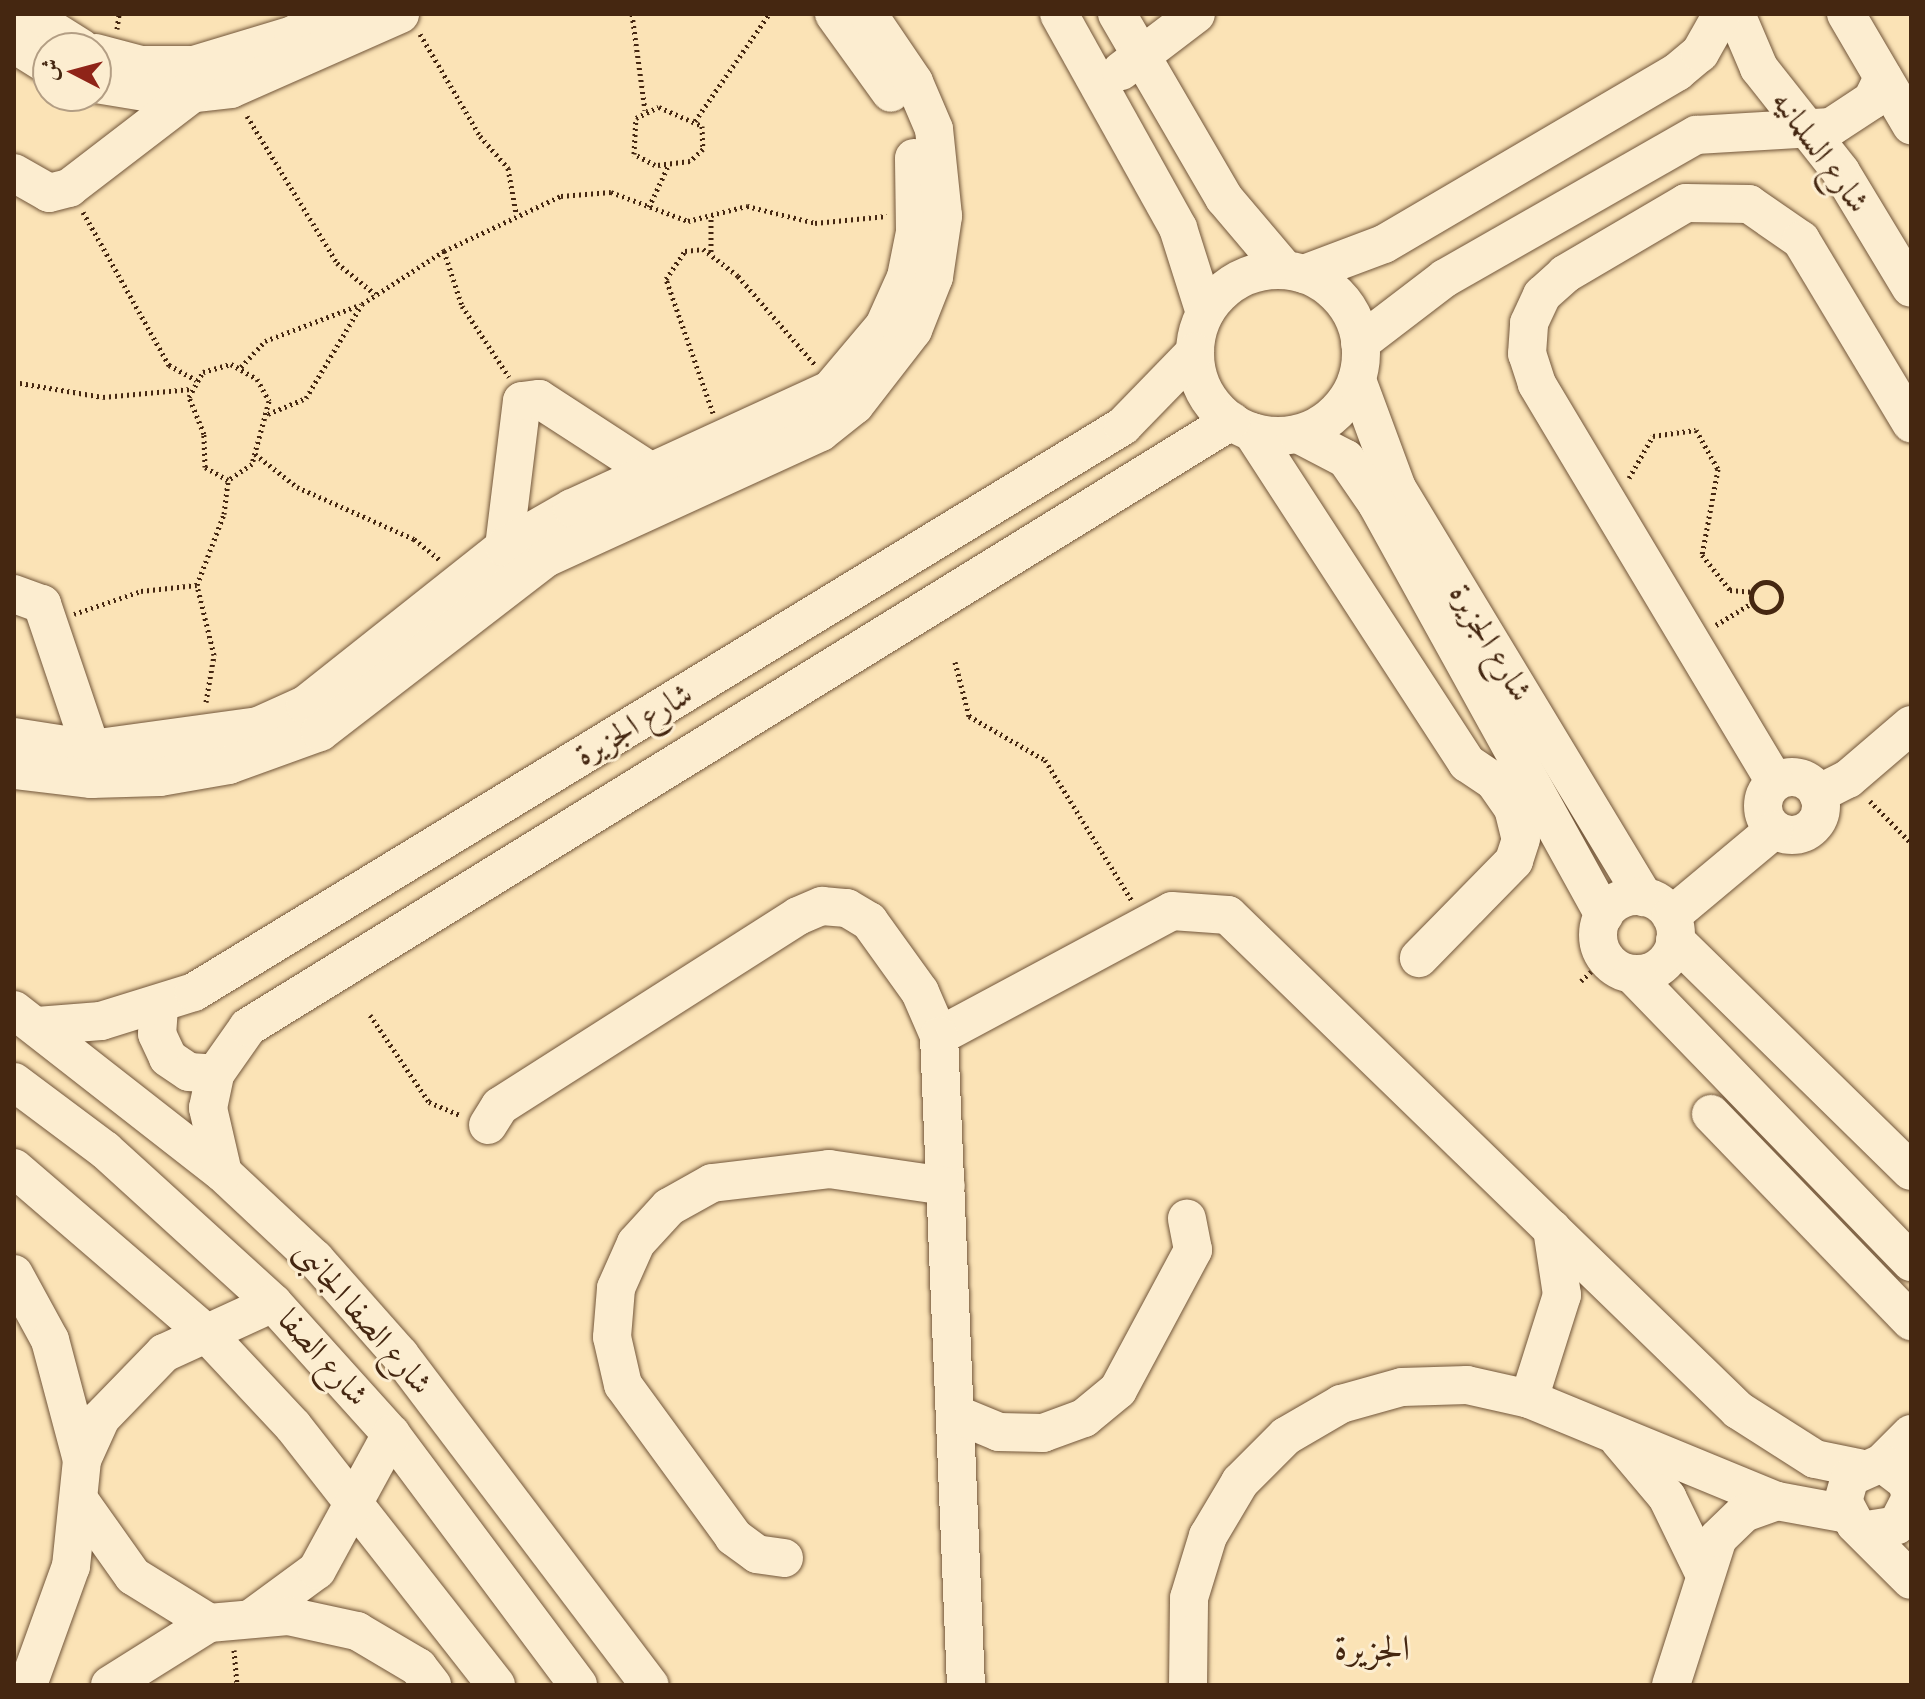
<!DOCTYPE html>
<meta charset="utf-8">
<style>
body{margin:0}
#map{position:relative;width:1925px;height:1699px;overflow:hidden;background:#fbe3b6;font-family:"IM FELL Great Primer",Amiri,serif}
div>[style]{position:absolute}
.path>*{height:5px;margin-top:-2.5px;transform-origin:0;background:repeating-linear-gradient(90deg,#452711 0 2px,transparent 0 6px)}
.path>.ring{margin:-2.5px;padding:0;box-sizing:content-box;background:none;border:5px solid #452711;border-radius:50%}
.roads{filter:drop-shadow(0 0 2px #72563a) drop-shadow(0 0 2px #72563a)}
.minor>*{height:38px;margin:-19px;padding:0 19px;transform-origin:19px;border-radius:19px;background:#fcedd0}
.minor>.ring{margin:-19px;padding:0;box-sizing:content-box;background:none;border:38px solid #fcedd0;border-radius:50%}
span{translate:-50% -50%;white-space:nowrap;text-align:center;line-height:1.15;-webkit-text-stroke:6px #fcedd0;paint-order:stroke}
.street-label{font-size:32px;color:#452711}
.quarter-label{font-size:36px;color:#452711}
.frame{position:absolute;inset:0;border:16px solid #452711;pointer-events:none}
.north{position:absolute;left:32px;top:32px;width:80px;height:80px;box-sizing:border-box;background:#fcedd0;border:2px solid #b39e84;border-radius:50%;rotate:276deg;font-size:22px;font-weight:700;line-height:32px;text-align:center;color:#452711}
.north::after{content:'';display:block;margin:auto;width:28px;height:36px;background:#8f2418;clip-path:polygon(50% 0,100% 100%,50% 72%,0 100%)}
</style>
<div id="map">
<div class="path">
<div style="left:632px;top:14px;width:97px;rotate:82.3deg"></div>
<div style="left:117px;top:29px;width:15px;rotate:-82deg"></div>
<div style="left:420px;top:34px;width:118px;rotate:59.5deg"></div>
<div style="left:480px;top:136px;width:43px;rotate:48.8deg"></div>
<div style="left:508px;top:168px;width:46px;rotate:79.9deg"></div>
<div style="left:659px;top:107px;width:47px;rotate:23.8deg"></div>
<div style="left:702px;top:126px;width:23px;rotate:88deg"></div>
<div style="left:703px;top:149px;width:18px;rotate:137deg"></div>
<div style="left:690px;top:161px;width:35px;rotate:173deg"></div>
<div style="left:655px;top:165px;width:24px;rotate:-152deg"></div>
<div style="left:634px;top:154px;width:36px;rotate:-87deg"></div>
<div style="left:636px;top:118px;width:25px;rotate:-26deg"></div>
<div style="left:247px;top:116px;width:172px;rotate:58.5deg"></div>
<div style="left:337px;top:263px;width:49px;rotate:39.2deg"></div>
<div style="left:695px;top:121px;width:130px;rotate:-55.3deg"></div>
<div style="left:649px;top:207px;width:45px;rotate:-65.1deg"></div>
<div style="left:83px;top:212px;width:176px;rotate:60.7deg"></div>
<div style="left:169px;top:365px;width:31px;rotate:29deg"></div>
<div style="left:711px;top:219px;width:34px;rotate:90deg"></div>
<div style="left:444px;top:251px;width:58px;rotate:71.9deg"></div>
<div style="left:462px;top:306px;width:85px;rotate:56.5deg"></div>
<div style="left:231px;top:364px;width:30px;rotate:30deg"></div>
<div style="left:257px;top:379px;width:25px;rotate:61deg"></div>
<div style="left:269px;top:401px;width:65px;rotate:105.1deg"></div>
<div style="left:252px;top:464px;width:29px;rotate:146deg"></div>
<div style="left:228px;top:480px;width:26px;rotate:-151deg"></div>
<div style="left:205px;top:467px;width:33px;rotate:-92deg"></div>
<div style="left:204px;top:434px;width:40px;rotate:-112deg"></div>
<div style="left:189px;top:397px;width:29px;rotate:-61deg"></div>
<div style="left:203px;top:372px;width:29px;rotate:-16deg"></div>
<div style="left:241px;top:367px;width:35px;rotate:-47deg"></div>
<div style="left:265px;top:341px;width:98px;rotate:-20.8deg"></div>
<div style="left:14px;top:382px;width:90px;rotate:9.6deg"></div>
<div style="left:103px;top:397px;width:88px;rotate:-5.2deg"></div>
<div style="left:713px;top:413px;width:142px;rotate:-109.3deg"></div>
<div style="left:666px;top:279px;width:34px;rotate:-56deg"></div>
<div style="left:685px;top:251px;width:18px;rotate:-6deg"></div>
<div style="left:703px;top:249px;width:44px;rotate:37.6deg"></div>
<div style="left:738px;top:276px;width:118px;rotate:49.1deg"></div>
<div style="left:268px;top:414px;width:41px;rotate:-22.8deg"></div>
<div style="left:306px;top:398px;width:109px;rotate:-59.2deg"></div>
<div style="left:362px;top:304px;width:98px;rotate:-32.9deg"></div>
<div style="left:444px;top:251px;width:129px;rotate:-25.2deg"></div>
<div style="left:561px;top:196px;width:50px;rotate:-4.6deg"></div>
<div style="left:611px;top:192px;width:82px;rotate:20.6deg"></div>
<div style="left:688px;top:221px;width:61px;rotate:-14.3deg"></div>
<div style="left:747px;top:206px;width:70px;rotate:14deg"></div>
<div style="left:815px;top:223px;width:72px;rotate:-5.6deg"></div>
<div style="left:255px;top:454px;width:53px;rotate:38.2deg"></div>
<div style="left:297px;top:487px;width:128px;rotate:24deg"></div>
<div style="left:414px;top:539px;width:33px;rotate:39deg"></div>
<div style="left:1629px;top:478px;width:48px;rotate:-60.3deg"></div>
<div style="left:1653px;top:436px;width:43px;rotate:-7.9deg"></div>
<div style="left:1696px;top:430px;width:45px;rotate:60.6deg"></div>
<div style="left:1718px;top:469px;width:87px;rotate:100.5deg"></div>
<div style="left:1702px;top:555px;width:45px;rotate:51.3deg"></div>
<div style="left:1730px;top:590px;width:21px;rotate:5deg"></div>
<div class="ring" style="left:1751px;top:582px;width:25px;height:25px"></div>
<div style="left:74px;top:614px;width:71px;rotate:-18.9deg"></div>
<div style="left:141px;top:591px;width:56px;rotate:-6.1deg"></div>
<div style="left:1716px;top:625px;width:42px;rotate:-31.4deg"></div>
<div style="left:955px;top:662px;width:56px;rotate:75.5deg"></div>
<div style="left:969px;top:716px;width:88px;rotate:30.1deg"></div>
<div style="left:1045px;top:760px;width:166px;rotate:58.3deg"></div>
<div style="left:206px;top:702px;width:48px;rotate:-80.3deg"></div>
<div style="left:214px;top:655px;width:72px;rotate:-103.7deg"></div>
<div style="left:197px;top:585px;width:76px;rotate:-69.2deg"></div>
<div style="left:224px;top:514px;width:34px;rotate:-83deg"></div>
<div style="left:1870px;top:801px;width:59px;rotate:45.7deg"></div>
<div style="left:1581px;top:981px;width:33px;rotate:-43deg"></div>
<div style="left:370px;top:1015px;width:105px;rotate:55.9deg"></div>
<div style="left:429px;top:1102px;width:34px;rotate:23deg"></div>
<div style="left:234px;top:1650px;width:35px;rotate:85deg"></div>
</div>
<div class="roads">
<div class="minor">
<div style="left:27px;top:14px;width:64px;rotate:32.2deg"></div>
<div style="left:834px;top:14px;width:97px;rotate:54.2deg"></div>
<div style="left:1059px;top:14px;width:245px;rotate:60.9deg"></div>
<div style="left:1178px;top:228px;width:89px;rotate:72.4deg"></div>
<div style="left:1117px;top:14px;width:213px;rotate:59.8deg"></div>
<div style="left:1224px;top:198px;width:94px;rotate:49.7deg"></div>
<div style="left:1736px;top:14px;width:59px;rotate:66.9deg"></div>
<div style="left:1759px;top:68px;width:132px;rotate:51.7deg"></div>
<div style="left:1841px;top:172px;width:135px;rotate:58.9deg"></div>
<div style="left:1846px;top:14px;width:129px;rotate:59.6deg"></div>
<div style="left:14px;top:44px;width:40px;rotate:32deg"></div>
<div style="left:96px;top:53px;width:47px;rotate:14.9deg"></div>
<div style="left:141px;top:65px;width:53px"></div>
<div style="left:194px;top:65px;width:103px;rotate:-16.9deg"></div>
<div style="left:293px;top:35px;width:43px;rotate:-29.6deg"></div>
<div style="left:1121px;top:71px;width:94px;rotate:-37.2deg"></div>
<div style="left:96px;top:84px;width:74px;rotate:9.3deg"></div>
<div style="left:169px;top:96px;width:62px;rotate:-6.4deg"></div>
<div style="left:231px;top:89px;width:185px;rotate:-23.9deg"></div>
<div style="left:14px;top:173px;width:40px;rotate:29.7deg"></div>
<div style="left:49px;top:193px;width:21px;rotate:-14deg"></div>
<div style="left:69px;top:188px;width:153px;rotate:-37.5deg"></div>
<div class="ring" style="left:1195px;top:270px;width:128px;height:128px"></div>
<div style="left:1304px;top:274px;width:85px;rotate:-20.6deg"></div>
<div style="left:1384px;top:244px;width:340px;rotate:-30.4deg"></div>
<div style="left:1677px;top:72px;width:30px;rotate:-40deg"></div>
<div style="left:1700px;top:53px;width:45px;rotate:-60.6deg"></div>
<div style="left:1360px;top:343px;width:107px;rotate:-37.4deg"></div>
<div style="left:1445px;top:278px;width:289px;rotate:-29.7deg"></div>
<div style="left:1696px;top:135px;width:135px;rotate:-3.4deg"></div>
<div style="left:1831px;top:127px;width:49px;rotate:-33.4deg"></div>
<div style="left:1872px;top:100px;width:25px;rotate:-64deg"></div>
<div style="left:1357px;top:380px;width:115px;rotate:69.7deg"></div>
<div style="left:1397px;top:488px;width:478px;rotate:58.9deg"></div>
<div style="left:1252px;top:432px;width:395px;rotate:57deg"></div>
<div style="left:1467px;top:763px;width:32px;rotate:34deg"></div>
<div style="left:1494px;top:781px;width:33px;rotate:55deg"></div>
<div style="left:1513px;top:808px;width:32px;rotate:76deg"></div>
<div style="left:1521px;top:839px;width:23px;rotate:108deg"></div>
<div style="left:1514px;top:861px;width:136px;rotate:134.4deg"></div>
<div style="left:1298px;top:434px;width:54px;rotate:27.5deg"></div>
<div style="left:1346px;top:459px;width:55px;rotate:55.4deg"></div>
<div style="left:1377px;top:504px;width:470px;rotate:61.1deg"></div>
<div style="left:504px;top:547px;width:147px;rotate:-83deg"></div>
<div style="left:522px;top:401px;width:17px;rotate:-7deg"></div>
<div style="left:539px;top:399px;width:132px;rotate:33deg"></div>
<div style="left:14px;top:594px;width:30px;rotate:20deg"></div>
<div style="left:42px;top:604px;width:153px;rotate:71.3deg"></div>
<div style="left:14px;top:737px;width:78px;rotate:8.9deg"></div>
<div style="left:91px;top:749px;width:169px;rotate:-7.8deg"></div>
<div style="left:258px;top:726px;width:51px;rotate:-24.1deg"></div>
<div style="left:305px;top:705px;width:254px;rotate:-38.4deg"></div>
<div style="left:504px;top:547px;width:78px;rotate:-29.8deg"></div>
<div style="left:572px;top:508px;width:284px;rotate:-24.6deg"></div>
<div style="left:830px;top:390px;width:84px;rotate:-49.8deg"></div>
<div style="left:884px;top:326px;width:54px;rotate:-65.8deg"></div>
<div style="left:906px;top:277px;width:46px;rotate:-78.7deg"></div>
<div style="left:915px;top:232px;width:74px;rotate:-90.8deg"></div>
<div style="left:14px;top:770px;width:78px;rotate:6.7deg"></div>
<div style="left:91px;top:779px;width:69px;rotate:-1.7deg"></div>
<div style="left:160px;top:777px;width:70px;rotate:-9.9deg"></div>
<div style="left:229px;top:765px;width:97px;rotate:-19.9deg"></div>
<div style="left:320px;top:732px;width:285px;rotate:-37.6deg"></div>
<div style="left:546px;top:558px;width:302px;rotate:-24.6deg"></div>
<div style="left:821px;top:432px;width:43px;rotate:-38.5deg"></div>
<div style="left:855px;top:405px;width:95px;rotate:-52.3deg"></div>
<div style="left:913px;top:330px;width:57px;rotate:-68.4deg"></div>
<div style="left:934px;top:277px;width:62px;rotate:-81.6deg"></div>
<div style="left:943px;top:216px;width:87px;rotate:-95.9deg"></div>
<div style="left:934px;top:129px;width:51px;rotate:-113.1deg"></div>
<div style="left:914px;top:82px;width:82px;rotate:-124.1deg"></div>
<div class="ring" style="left:1763px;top:777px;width:20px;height:20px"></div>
<div style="left:1775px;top:782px;width:464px;rotate:-120.9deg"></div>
<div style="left:1537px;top:384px;width:32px;rotate:-108deg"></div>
<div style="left:1527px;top:354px;width:31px;rotate:-86deg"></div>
<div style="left:1529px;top:323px;width:31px;rotate:-65deg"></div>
<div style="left:1542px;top:295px;width:31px;rotate:-42deg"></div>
<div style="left:1565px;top:274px;width:140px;rotate:-30.4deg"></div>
<div style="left:1686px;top:203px;width:63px;rotate:0.9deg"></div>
<div style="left:1749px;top:204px;width:63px;rotate:34.7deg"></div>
<div style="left:1801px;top:240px;width:214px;rotate:59deg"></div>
<div style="left:1818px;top:794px;width:34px;rotate:-27deg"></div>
<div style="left:1848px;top:779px;width:83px;rotate:-40.6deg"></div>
<div class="ring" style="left:1598px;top:896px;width:40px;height:40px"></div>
<div style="left:1671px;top:916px;width:134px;rotate:-39.9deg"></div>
<div style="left:1675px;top:940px;width:330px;rotate:44.4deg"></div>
<div style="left:1632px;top:974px;width:401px;rotate:45.9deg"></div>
<div style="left:159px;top:1007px;width:27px;rotate:94deg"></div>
<div style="left:157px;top:1034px;width:26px;rotate:65deg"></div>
<div style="left:168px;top:1058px;width:25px;rotate:34deg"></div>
<div style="left:189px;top:1072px;width:26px;rotate:4deg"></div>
<div style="left:14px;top:1010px;width:265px;rotate:38deg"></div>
<div style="left:223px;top:1173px;width:126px;rotate:43.1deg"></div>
<div style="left:315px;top:1259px;width:128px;rotate:48.5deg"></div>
<div style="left:400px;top:1355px;width:414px;rotate:52.9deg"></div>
<div style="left:37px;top:1026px;width:64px;rotate:-4.5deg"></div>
<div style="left:101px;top:1021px;width:97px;rotate:-17.3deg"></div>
<div style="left:194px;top:992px;width:1088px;rotate:-31.35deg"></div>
<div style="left:1123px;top:426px;width:103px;rotate:-45.8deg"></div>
<div style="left:939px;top:1036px;width:264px;rotate:-28.2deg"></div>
<div style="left:1172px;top:911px;width:56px;rotate:4.1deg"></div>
<div style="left:1228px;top:915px;width:711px;rotate:44.14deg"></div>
<div style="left:1738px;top:1410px;width:91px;rotate:32.5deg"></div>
<div style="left:1815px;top:1459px;width:45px;rotate:11.6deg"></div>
<div style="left:14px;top:1082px;width:114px;rotate:36.8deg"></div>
<div style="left:105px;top:1150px;width:227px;rotate:42.3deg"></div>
<div style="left:273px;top:1303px;width:176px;rotate:48deg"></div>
<div style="left:391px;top:1434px;width:313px;rotate:53.3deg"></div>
<div style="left:1711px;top:1114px;width:288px;rotate:46deg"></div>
<div style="left:488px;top:1125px;width:22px;rotate:-58deg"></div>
<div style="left:500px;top:1106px;width:353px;rotate:-32.5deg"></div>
<div style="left:798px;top:916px;width:26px;rotate:-23deg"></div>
<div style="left:822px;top:906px;width:25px;rotate:5deg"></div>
<div style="left:847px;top:908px;width:26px;rotate:31deg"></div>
<div style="left:869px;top:921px;width:87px;rotate:54.3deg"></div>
<div style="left:920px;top:992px;width:48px;rotate:66.6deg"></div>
<div style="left:939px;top:1036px;width:650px;rotate:87.62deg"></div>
<div style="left:14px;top:1168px;width:253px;rotate:40.7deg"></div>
<div style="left:206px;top:1333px;width:127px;rotate:46.9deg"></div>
<div style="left:293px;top:1426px;width:329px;rotate:51.9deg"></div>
<div style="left:223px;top:1173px;width:67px;rotate:-103deg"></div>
<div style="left:208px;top:1108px;width:35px;rotate:-78deg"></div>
<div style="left:215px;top:1074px;width:57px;rotate:-54.9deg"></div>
<div style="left:248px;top:1027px;width:1155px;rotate:-31.65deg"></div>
<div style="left:14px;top:1274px;width:75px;rotate:61.4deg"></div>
<div style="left:50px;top:1340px;width:124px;rotate:75.1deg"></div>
<div style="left:82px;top:1460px;width:107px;rotate:95.9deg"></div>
<div style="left:71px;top:1566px;width:127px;rotate:109.9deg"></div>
<div style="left:1529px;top:1399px;width:109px;rotate:-72.4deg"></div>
<div style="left:1562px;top:1295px;width:67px;rotate:-98.6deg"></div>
<div style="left:958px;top:1415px;width:44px;rotate:22.5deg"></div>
<div style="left:999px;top:1432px;width:44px;rotate:1.3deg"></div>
<div style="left:1043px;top:1433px;width:44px;rotate:-20.1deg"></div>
<div style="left:1084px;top:1418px;width:44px;rotate:-39.5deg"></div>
<div style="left:1118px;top:1390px;width:159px;rotate:-61.8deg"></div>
<div style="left:1193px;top:1250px;width:32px;rotate:-101deg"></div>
<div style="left:1619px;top:1440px;width:75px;rotate:49.9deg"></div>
<div style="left:1667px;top:1497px;width:82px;rotate:64.1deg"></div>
<div style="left:82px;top:1460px;width:46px;rotate:-65.7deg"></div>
<div style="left:101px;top:1418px;width:91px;rotate:-45.9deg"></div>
<div style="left:164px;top:1353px;width:120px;rotate:-24.6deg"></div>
<div style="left:1882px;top:1463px;width:41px;rotate:-45deg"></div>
<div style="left:82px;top:1504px;width:88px;rotate:54.7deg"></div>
<div style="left:133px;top:1576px;width:89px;rotate:31.7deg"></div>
<div style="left:1867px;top:1530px;width:30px;rotate:-9deg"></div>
<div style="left:1897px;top:1525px;width:30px;rotate:-63deg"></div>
<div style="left:1911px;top:1498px;width:16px;rotate:-104deg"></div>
<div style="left:1907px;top:1482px;width:31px;rotate:-143deg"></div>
<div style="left:1882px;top:1463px;width:35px;rotate:156deg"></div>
<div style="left:1850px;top:1477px;width:25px;rotate:106deg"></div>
<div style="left:1843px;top:1501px;width:26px;rotate:62deg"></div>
<div style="left:1855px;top:1524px;width:79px;rotate:45deg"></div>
<div style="left:784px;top:1558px;width:27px;rotate:-172deg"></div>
<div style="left:757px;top:1554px;width:29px;rotate:-144deg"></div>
<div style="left:734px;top:1537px;width:188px;rotate:-126.1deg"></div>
<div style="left:623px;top:1385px;width:49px;rotate:-102.9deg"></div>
<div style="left:612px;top:1337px;width:49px;rotate:-85.3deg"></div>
<div style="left:616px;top:1288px;width:49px;rotate:-66deg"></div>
<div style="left:636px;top:1243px;width:49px;rotate:-47.5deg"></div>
<div style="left:669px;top:1207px;width:49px;rotate:-29.2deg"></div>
<div style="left:712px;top:1183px;width:118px;rotate:-6.8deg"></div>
<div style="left:829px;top:1169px;width:118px;rotate:8.3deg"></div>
<div style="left:253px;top:1617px;width:79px;rotate:-36.3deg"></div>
<div style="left:317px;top:1570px;width:155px;rotate:-61.4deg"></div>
<div style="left:110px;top:1685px;width:117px;rotate:-32.1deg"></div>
<div style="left:209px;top:1623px;width:79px;rotate:-5.1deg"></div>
<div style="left:288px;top:1616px;width:71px;rotate:12.3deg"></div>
<div style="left:357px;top:1631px;width:71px;rotate:30.5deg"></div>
<div style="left:418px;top:1667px;width:23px;rotate:52deg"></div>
<div style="left:1188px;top:1685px;width:87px;rotate:-89.3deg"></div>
<div style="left:1189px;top:1598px;width:65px;rotate:-73deg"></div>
<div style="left:1208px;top:1536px;width:63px;rotate:-59.3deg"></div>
<div style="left:1240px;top:1482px;width:65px;rotate:-45deg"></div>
<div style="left:1286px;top:1436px;width:64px;rotate:-30.2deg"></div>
<div style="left:1341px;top:1404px;width:63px;rotate:-15.6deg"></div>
<div style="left:1402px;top:1387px;width:65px;rotate:-1.8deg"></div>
<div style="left:1467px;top:1385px;width:64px;rotate:12.7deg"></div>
<div style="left:1529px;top:1399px;width:268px;rotate:22.4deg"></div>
<div style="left:1777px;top:1501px;width:71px;rotate:10.5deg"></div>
<div style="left:1671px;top:1685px;width:154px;rotate:-72.3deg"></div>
<div style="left:1718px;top:1538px;width:36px;rotate:-44deg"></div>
<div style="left:1744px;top:1513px;width:35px;rotate:-20deg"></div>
</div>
</div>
<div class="street-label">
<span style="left:1820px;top:152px;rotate:54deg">شارع السلمانيه</span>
<span style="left:1490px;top:643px;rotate:59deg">شارع الجزيرة</span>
<span style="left:634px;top:725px;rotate:-31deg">شارع الجزيرة</span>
<span style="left:363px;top:1318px;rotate:49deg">شارع الصفا الجانبى</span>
<span style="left:323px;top:1358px;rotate:48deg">شارع الصفا</span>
</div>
<div class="quarter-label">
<span style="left:1372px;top:1649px">الجزيرة</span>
</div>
<div class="frame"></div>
<div class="north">ش</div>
</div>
